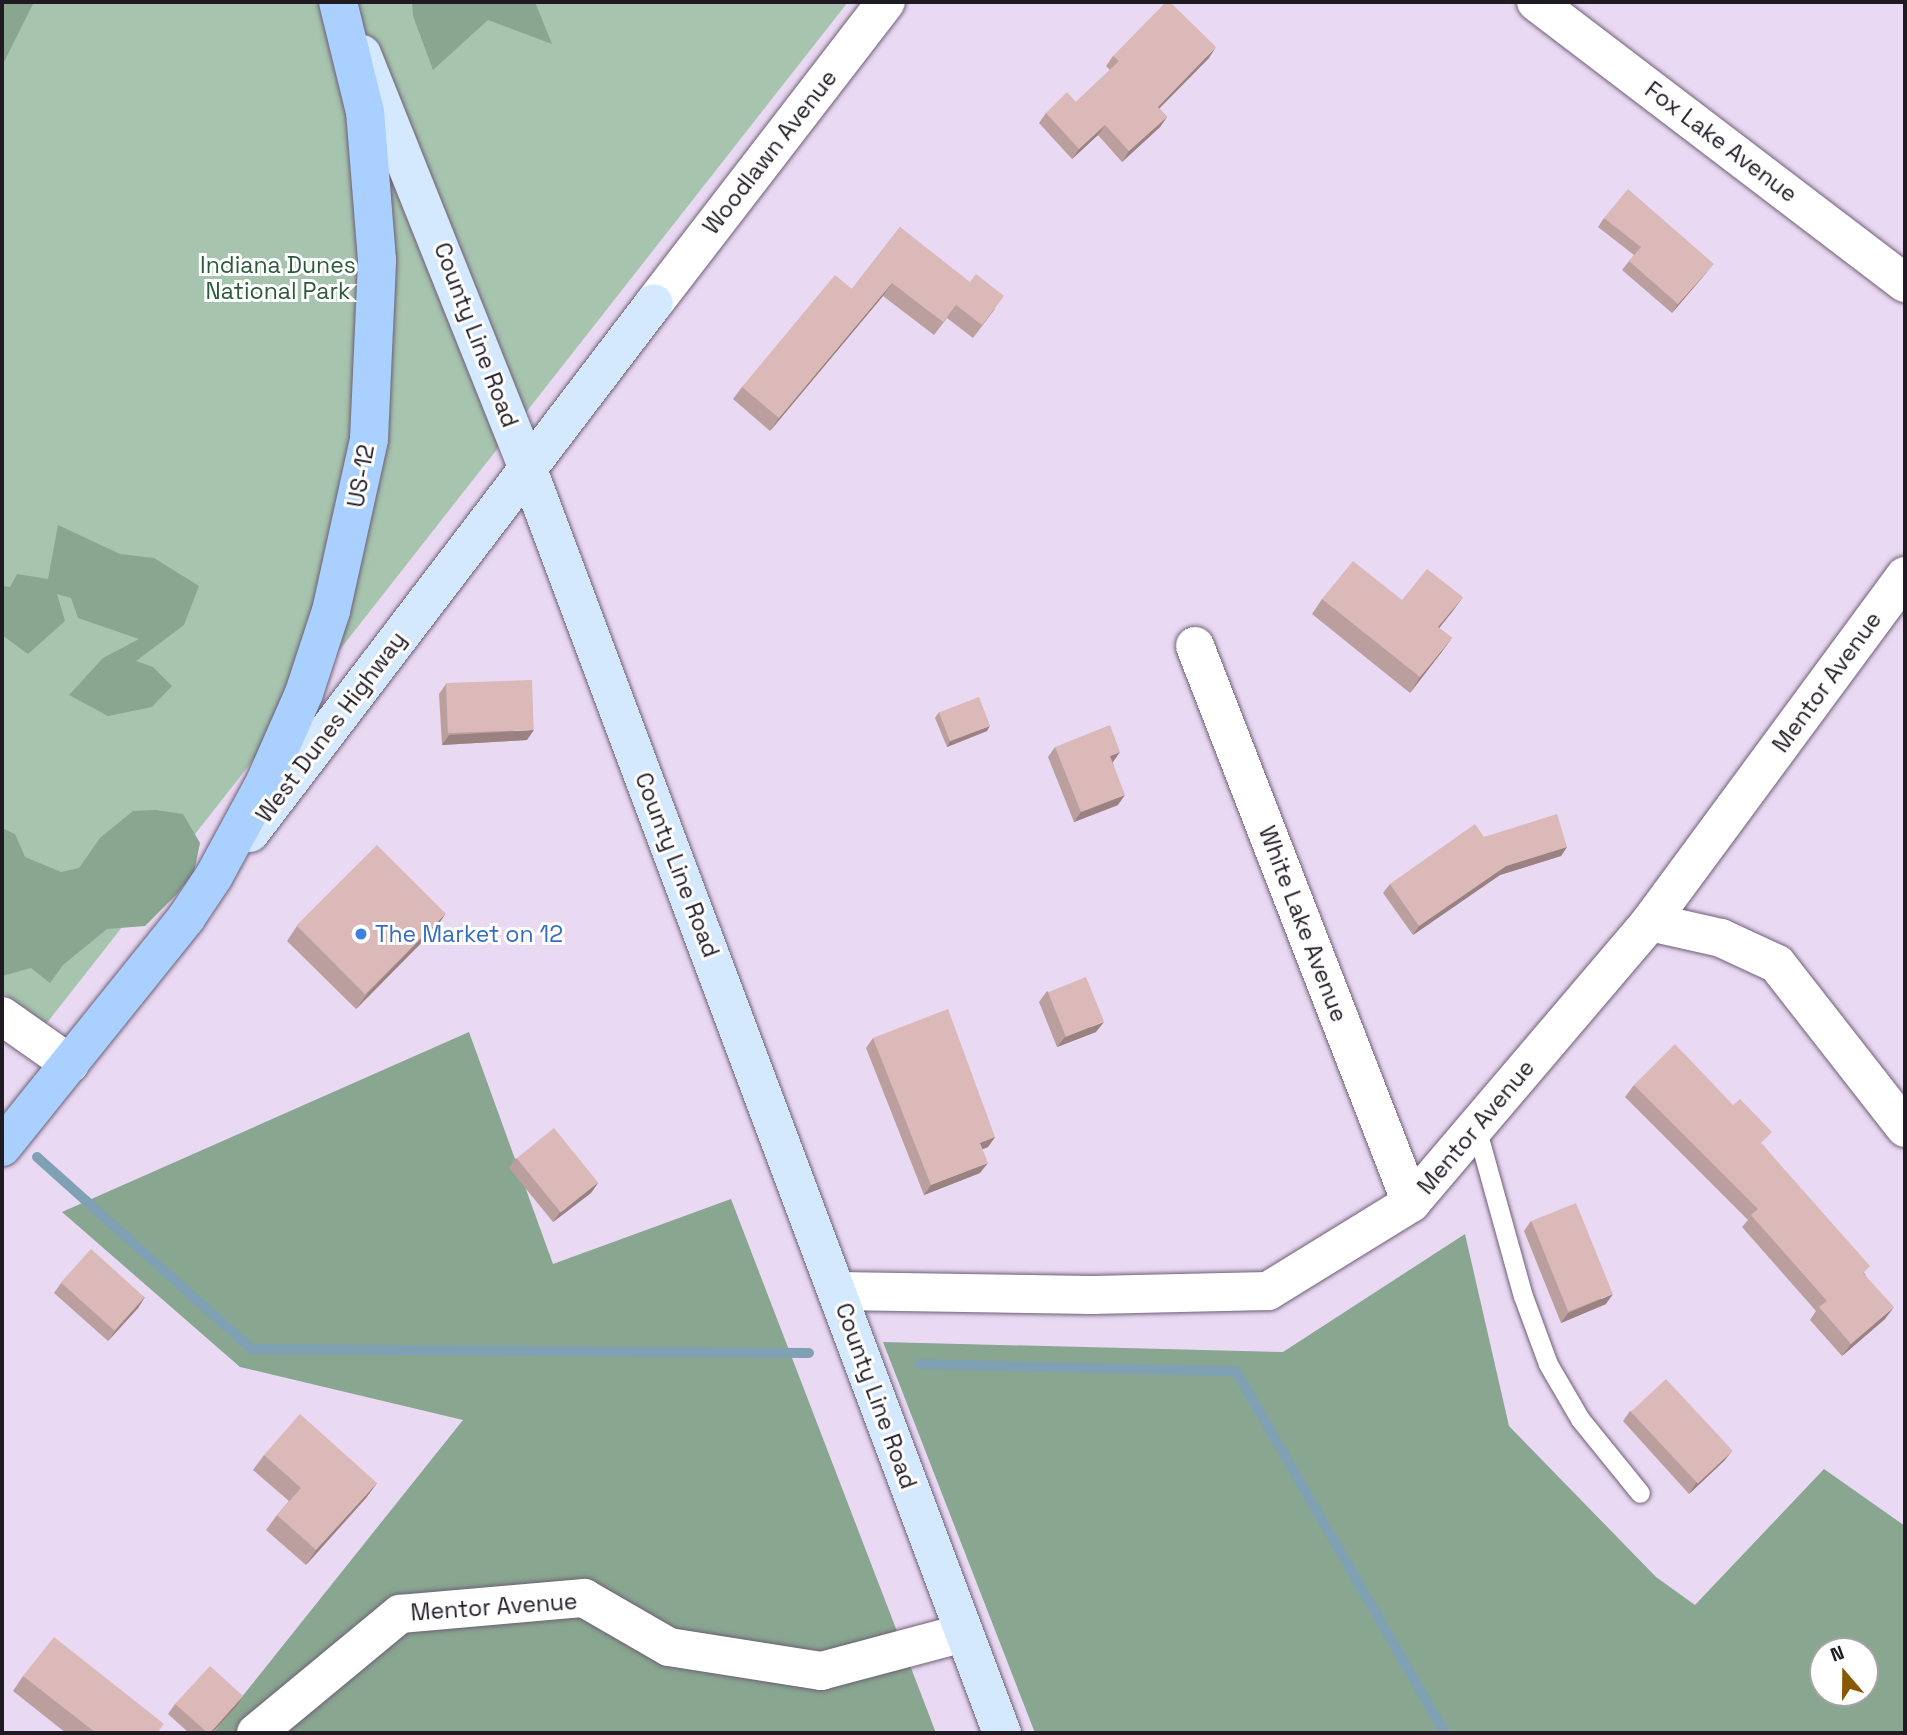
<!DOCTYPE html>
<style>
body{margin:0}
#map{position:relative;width:1907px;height:1735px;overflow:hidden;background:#ead9f3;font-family:"Space Grotesk",sans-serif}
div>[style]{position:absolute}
.green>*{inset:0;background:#a6c4ae}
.forest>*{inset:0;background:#88a690}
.stream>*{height:10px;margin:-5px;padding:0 5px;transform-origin:5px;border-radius:5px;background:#80a1b3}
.roads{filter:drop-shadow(0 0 2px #6e5f76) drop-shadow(0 0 2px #6e5f76)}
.lane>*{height:19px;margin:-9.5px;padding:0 9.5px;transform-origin:9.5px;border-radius:9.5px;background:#fff}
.street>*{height:38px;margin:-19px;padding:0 19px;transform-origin:19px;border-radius:19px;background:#fff}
.secondary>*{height:38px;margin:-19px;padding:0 19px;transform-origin:19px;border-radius:19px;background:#d4e8fe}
.primary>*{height:38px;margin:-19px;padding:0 19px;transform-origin:19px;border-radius:19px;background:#a9d0fe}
.wall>*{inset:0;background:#bb9f9e}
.shaded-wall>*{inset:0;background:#998281}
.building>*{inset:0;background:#dab9b8;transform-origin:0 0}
.dots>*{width:19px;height:19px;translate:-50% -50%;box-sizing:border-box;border:4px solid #fff;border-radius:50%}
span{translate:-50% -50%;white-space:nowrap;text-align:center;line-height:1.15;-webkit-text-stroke:6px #fff;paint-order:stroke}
.street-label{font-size:23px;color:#201a23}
.park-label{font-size:23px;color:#2a5a3b}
.shop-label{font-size:23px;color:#366cbe}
.left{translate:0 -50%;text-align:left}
.frame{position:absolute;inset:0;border:4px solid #201a23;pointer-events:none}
.north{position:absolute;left:1809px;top:1637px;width:70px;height:70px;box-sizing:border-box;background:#fff;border:2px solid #a6a3a7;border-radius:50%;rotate:340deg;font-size:19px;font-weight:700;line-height:28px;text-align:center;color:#201a23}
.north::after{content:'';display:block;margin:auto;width:24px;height:32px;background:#895900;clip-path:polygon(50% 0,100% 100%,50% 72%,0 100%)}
</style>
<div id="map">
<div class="green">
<div style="clip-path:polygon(2px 2px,848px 2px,46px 1024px,2px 992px)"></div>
</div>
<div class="forest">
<div style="clip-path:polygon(2px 2px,34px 2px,2px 66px)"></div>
<div style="clip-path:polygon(412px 2px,535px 2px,552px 44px,488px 20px,433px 70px,413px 16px)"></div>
<div style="clip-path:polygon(58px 525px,120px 554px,154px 558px,199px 586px,184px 625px,136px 661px,153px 667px,172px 686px,152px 707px,108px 716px,69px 695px,103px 658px,139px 639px,78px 618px,71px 598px,57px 594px,65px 621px,28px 654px,2px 635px,2px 586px,10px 587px,17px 574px,48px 579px)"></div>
<div style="clip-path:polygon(156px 810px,183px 814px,200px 843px,194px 872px,177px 894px,145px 926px,107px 929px,63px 965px,50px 983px,31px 968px,2px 976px,2px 828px,15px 834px,25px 857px,61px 872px,79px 868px,100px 838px,133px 811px)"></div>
<div style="clip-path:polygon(469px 1032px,553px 1264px,731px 1199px,936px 1733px,213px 1733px,463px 1420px,240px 1367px,62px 1212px)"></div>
<div style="clip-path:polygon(evenodd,1465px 1234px,1509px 1426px,1656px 1577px,1695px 1605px,1824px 1469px,1905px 1526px,1905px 1733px,1035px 1733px,883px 1342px,1283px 1352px,1465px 1234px,1865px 1651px,1865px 1693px,1823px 1693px,1823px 1651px,1865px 1651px)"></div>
</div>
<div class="stream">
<div style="left:37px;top:1157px;width:288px;rotate:41.8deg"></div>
<div style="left:252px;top:1349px;width:557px;rotate:0.41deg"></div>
<div style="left:920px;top:1364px;width:316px;rotate:1.3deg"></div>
<div style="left:1236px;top:1371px;width:418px;rotate:60deg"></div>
</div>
<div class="roads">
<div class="lane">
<div style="left:1476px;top:1127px;width:175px;rotate:74.5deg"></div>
<div style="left:1523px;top:1296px;width:72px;rotate:69.8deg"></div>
<div style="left:1548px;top:1364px;width:64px;rotate:59.8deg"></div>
<div style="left:1580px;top:1419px;width:95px;rotate:51deg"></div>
</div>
<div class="street">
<div style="left:1536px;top:2px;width:464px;rotate:37.3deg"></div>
<div style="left:654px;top:303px;width:380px;rotate:-52.4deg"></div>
<div style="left:1195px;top:646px;width:597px;rotate:68.8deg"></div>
<div style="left:1650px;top:922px;width:73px;rotate:12.7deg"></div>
<div style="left:1721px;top:938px;width:62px;rotate:24.9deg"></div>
<div style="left:1777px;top:964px;width:208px;rotate:52deg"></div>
<div style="left:2px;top:1016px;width:83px;rotate:35.2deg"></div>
<div style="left:837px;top:1291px;width:255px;rotate:0.9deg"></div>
<div style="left:1092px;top:1295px;width:176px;rotate:-1.3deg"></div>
<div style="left:1268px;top:1291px;width:168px;rotate:-31.6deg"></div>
<div style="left:1411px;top:1203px;width:369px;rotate:-49.6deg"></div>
<div style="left:1650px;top:922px;width:430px;rotate:-53.6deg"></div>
<div style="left:256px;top:1733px;width:187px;rotate:-39.6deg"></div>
<div style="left:400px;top:1614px;width:185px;rotate:-5deg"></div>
<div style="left:584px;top:1598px;width:98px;rotate:30deg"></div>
<div style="left:669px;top:1647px;width:154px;rotate:9deg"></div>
<div style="left:821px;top:1671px;width:148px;rotate:-14.9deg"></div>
</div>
<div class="secondary">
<div style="left:362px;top:54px;width:450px;rotate:68.2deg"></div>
<div style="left:529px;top:472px;width:1347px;rotate:69.44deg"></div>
<div style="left:250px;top:833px;width:666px;rotate:-52.68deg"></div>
</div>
<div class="primary">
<div style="left:2px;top:1147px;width:294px;rotate:-51.2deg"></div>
<div style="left:186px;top:918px;width:50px;rotate:-56.3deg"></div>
<div style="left:214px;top:876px;width:107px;rotate:-61.5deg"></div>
<div style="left:265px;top:782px;width:97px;rotate:-66.3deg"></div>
<div style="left:304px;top:693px;width:86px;rotate:-71.8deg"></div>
<div style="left:331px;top:611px;width:176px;rotate:-77.5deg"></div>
<div style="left:369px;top:439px;width:179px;rotate:-87.4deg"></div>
<div style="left:377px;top:260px;width:148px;rotate:-94.6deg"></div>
<div style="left:365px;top:112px;width:113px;rotate:-103.8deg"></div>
</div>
</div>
<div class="wall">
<div style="clip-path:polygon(1113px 56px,1209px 58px,1159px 108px,1167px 117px,1160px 127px,1122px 162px,1098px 135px,1072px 159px,1039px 123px,1046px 113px,1076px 102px,1110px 70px,1106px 66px)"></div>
<div style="clip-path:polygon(1604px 218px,1707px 272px,1672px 313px,1622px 270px,1634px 255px,1598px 227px)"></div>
<div style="clip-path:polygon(900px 227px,995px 309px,973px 338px,947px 318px,934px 335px,883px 296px,770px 431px,733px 399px,742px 387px,852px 289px)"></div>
<div style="clip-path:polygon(1463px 597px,1439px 628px,1452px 638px,1410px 693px,1312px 614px,1322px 599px,1402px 600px)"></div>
<div style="clip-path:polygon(446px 684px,527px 740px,442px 745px,439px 694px)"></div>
<div style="clip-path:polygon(939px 712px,987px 731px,947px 747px,935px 718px)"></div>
<div style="clip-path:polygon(1055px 747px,1113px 762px,1118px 805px,1074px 822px,1048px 757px)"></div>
<div style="clip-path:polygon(1567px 847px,1561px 856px,1500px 875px,1413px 935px,1383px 893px,1390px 884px)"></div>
<div style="clip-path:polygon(297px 926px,436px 928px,356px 1009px,287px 941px)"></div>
<div style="clip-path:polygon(1047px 991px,1096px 1032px,1057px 1047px,1039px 1002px)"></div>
<div style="clip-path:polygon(873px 1038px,995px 1137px,988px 1147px,982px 1149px,980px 1173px,924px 1195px,866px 1048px)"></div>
<div style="clip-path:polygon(1634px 1085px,1763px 1145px,1865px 1274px,1885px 1319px,1842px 1356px,1810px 1320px,1816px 1311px,1742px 1227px,1748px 1220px,1625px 1097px)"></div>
<div style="clip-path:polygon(516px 1158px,598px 1183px,591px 1193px,553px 1222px,509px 1168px)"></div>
<div style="clip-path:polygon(1531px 1221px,1606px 1304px,1561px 1323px,1524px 1231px)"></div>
<div style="clip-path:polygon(61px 1283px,145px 1297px,138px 1308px,108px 1341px,54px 1293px)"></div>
<div style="clip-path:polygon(1630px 1411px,1732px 1451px,1724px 1461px,1689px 1494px,1623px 1421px)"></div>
<div style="clip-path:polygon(264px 1455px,377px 1483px,366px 1498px,306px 1565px,266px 1530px,277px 1515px,289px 1501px,253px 1470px)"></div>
<div style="clip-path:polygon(23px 1676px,158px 1733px,66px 1733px,13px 1691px)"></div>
<div style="clip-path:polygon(175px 1704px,236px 1707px,212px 1733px,189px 1733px,168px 1714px)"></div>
</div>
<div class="shaded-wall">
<div style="clip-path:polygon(1216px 47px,1209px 58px,1151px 117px,1158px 107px)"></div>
<div style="clip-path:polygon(1167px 117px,1160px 127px,1122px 162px,1129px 151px)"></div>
<div style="clip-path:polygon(1105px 125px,1098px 135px,1072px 159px,1079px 149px)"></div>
<div style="clip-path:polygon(1714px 264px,1707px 272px,1672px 313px,1678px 304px)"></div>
<div style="clip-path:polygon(892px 283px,883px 296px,770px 431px,779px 418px)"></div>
<div style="clip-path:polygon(1463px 597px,1452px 612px,1428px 642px,1438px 627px)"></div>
<div style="clip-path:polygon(1452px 638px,1441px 653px,1410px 693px,1420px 677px)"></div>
<div style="clip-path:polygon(990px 726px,987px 731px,947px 747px,950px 741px)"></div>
<div style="clip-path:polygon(534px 730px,527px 740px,442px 745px,449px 735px)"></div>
<div style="clip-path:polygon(1120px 752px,1113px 762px,1103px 766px,1110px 756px)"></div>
<div style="clip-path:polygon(1125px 795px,1118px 805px,1074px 822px,1081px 812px)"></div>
<div style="clip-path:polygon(1567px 847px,1561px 856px,1500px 875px,1413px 935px,1419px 926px,1506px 866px)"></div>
<div style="clip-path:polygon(446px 913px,436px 928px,356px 1009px,367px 994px)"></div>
<div style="clip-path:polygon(1104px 1022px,1096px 1032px,1057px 1047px,1065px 1037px)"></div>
<div style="clip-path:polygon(995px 1137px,988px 1147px,973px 1153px,980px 1143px)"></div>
<div style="clip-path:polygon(988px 1163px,980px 1173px,924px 1195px,931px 1185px)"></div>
<div style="clip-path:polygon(598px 1183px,591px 1193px,553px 1222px,560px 1212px)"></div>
<div style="clip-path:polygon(1613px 1294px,1606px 1304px,1561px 1323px,1568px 1313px)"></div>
<div style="clip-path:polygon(145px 1297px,138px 1308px,108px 1341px,115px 1331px)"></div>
<div style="clip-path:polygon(1894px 1307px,1885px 1319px,1842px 1356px,1851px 1344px)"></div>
<div style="clip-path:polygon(1732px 1451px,1724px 1461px,1689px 1494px,1696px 1483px)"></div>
<div style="clip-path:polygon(377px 1483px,366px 1498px,306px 1565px,316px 1550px)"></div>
<div style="clip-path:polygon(243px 1696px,236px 1707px,212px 1733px,210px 1733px)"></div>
</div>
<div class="building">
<div style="clip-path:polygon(1166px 2px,1170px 2px,1216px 47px,1158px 107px,1167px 117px,1129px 151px,1105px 125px,1079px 149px,1046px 113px,1067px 92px,1076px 102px,1119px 61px,1113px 56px)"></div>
<div style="clip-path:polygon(1628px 189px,1714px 264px,1678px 304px,1629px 261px,1641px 247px,1604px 218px)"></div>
<div style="clip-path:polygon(900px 227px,970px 282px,976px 274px,1004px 296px,982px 325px,956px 305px,943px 322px,892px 283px,779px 418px,742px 387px,835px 275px,852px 289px)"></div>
<div style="clip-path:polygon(1353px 561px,1402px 600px,1427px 569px,1463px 597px,1438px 627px,1452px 638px,1420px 677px,1322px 599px)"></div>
<div style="left:532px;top:680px;width:50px;height:86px;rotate:88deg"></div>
<div style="left:979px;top:697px;width:31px;height:43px;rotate:69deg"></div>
<div style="clip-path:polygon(1110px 725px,1120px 752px,1110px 756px,1125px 795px,1081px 812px,1055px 747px)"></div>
<div style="clip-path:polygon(1557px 814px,1567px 847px,1506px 866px,1419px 926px,1390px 884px,1475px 824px,1484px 837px)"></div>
<div style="left:377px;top:845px;width:97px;height:114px;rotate:45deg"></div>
<div style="left:1086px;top:977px;width:48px;height:41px;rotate:68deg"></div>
<div style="clip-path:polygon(948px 1009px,995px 1137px,980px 1143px,988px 1163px,931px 1185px,873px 1038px)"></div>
<div style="clip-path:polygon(1675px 1044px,1733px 1105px,1740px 1099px,1772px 1132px,1761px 1143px,1870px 1266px,1863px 1273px,1894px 1307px,1851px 1344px,1819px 1307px,1827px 1301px,1751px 1215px,1758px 1209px,1634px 1085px)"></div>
<div style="left:554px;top:1128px;width:70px;height:48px;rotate:51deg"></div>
<div style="left:1576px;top:1203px;width:98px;height:48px;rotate:68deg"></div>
<div style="left:91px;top:1249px;width:72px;height:45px;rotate:42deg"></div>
<div style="left:1666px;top:1379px;width:98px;height:48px;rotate:47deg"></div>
<div style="clip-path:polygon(300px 1414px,377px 1483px,316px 1550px,277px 1515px,301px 1488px,264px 1455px)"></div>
<div style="clip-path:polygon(54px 1637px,164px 1724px,157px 1733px,96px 1733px,23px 1676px)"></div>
<div style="clip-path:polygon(210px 1666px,243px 1696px,210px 1733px,208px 1733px,175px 1704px)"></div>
</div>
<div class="dots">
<div style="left:361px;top:934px;background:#3f7fe0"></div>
</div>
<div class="street-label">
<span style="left:1721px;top:142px;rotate:37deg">Fox Lake Avenue</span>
<span style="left:770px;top:152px;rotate:-52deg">Woodlawn Avenue</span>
<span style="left:476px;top:335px;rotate:69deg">County Line Road</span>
<span style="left:361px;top:476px;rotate:-80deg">US-12</span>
<span style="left:1827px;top:682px;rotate:-54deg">Mentor Avenue</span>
<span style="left:331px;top:727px;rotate:-53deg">West Dunes Highway</span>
<span style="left:677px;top:865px;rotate:69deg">County Line Road</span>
<span style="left:1303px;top:924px;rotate:69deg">White Lake Avenue</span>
<span style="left:1476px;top:1127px;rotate:-50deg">Mentor Avenue</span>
<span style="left:876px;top:1396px;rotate:70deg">County Line Road</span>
<span style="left:494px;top:1607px;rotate:-4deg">Mentor Avenue</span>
</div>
<div class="park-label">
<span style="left:278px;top:278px">Indiana Dunes<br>National Park</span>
</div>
<div class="shop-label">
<span class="left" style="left:375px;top:934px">The Market on 12</span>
</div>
<div class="frame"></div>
<div class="north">N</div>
</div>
